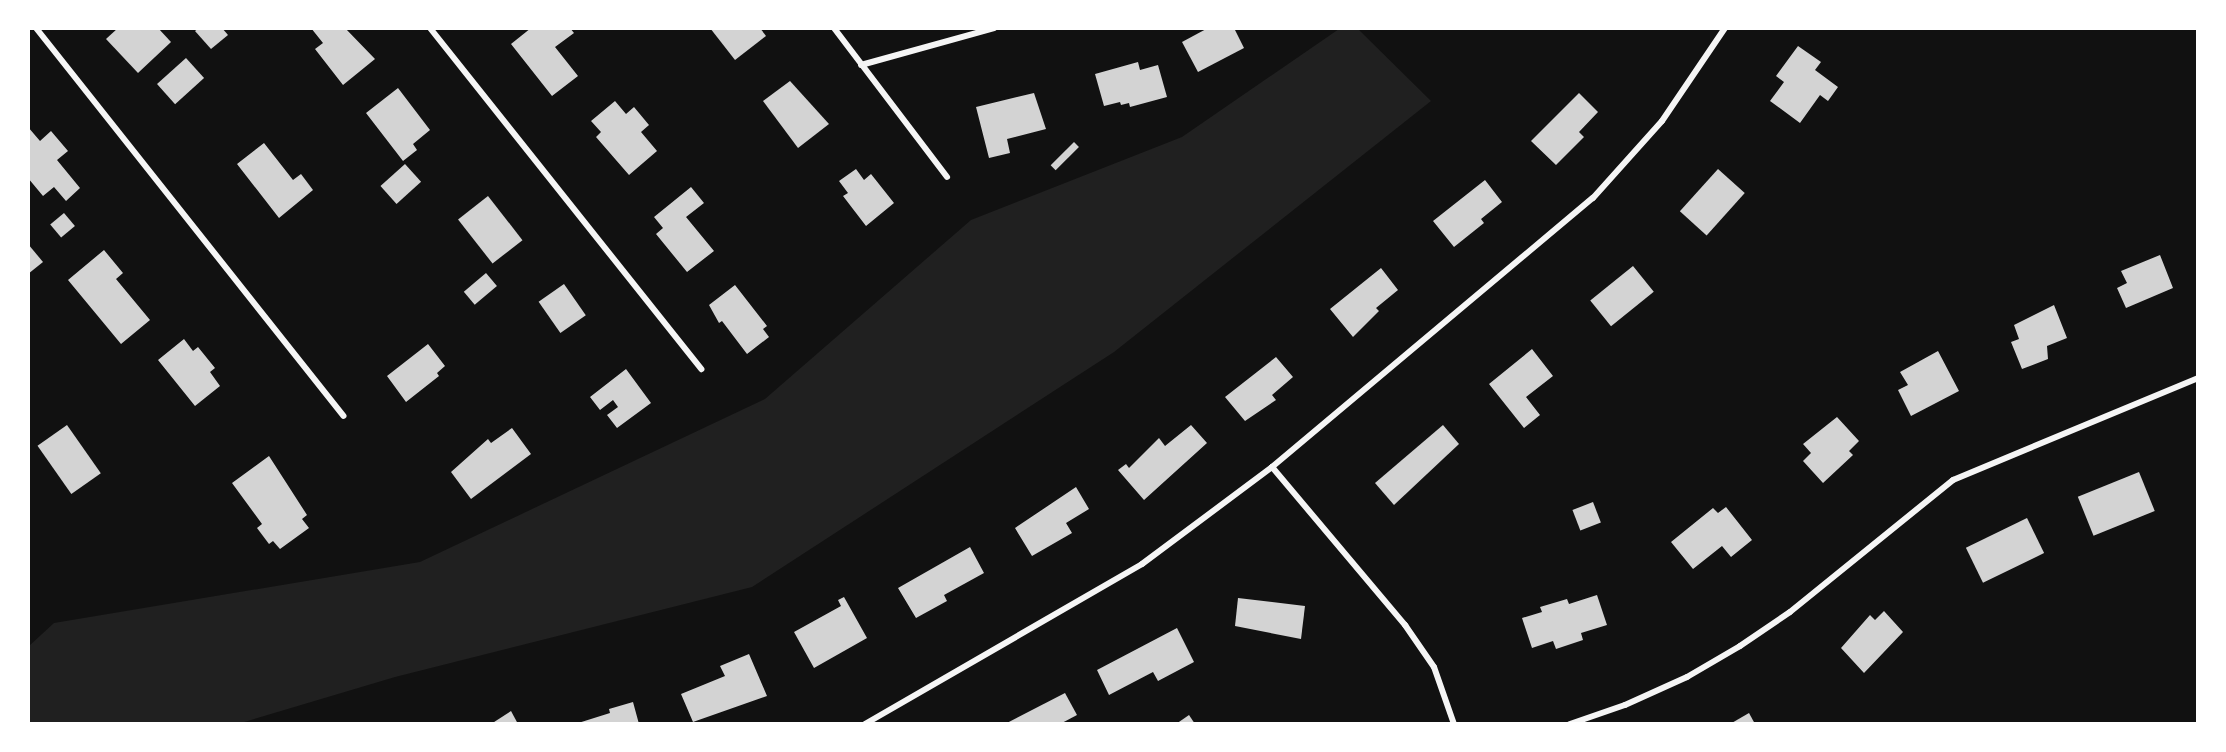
<!DOCTYPE html>
<style>
body{margin:0}
#map{position:relative;width:2226px;height:752px;overflow:hidden;background:#111;font-family:"Exo 2",sans-serif}
div>[style]{position:absolute}
.green>*{inset:0;background:#202020}
.building>*{inset:0;background:#d3d3d3;transform-origin:0 0}
.minor>*{height:6px;margin:-3px;padding:0 3px;transform-origin:3px;border-radius:3px;background:#f5f5f5}
span{translate:-50% -50%;white-space:nowrap;text-align:center;line-height:1.15;-webkit-text-stroke:6px #fff;paint-order:stroke}
.frame{position:absolute;inset:0;border:30px solid #fff;pointer-events:none}
</style>
<div id="map">
<div class="green">
<div style="clip-path:polygon(1339px 29px,1358px 29px,1431px 101px,1114px 352px,752px 587px,395px 677px,241px 723px,29px 723px,29px 646px,54px 623px,420px 562px,765px 399px,971px 220px,1182px 137px)"></div>
</div>
<div class="building">
<div style="clip-path:polygon(118px 28px,158px 28px,171px 42px,138px 73px,106px 39px)"></div>
<div style="clip-path:polygon(199px 28px,222px 28px,228px 35px,211px 49px,195px 31px)"></div>
<div style="clip-path:polygon(311px 28px,345px 28px,375px 59px,343px 85px,315px 49px,323px 43px)"></div>
<div style="clip-path:polygon(531px 28px,570px 28px,574px 33px,555px 47px,578px 76px,552px 96px,511px 44px)"></div>
<div style="clip-path:polygon(710px 28px,760px 28px,766px 36px,735px 60px)"></div>
<div style="clip-path:polygon(1208px 28px,1234px 28px,1244px 48px,1198px 72px,1182px 42px)"></div>
<div style="clip-path:polygon(1798px 46px,1821px 62px,1815px 70px,1838px 87px,1828px 101px,1820px 95px,1800px 123px,1770px 101px,1784px 82px,1776px 76px)"></div>
<div style="left:186px;top:58px;width:27px;height:39px;rotate:48deg"></div>
<div style="clip-path:polygon(1138px 62px,1140px 70px,1158px 65px,1167px 97px,1130px 107px,1129px 103px,1121px 105px,1120px 102px,1104px 106px,1095px 74px)"></div>
<div style="clip-path:polygon(790px 81px,829px 124px,798px 148px,763px 101px)"></div>
<div style="clip-path:polygon(398px 88px,430px 130px,413px 144px,417px 150px,403px 161px,366px 113px)"></div>
<div style="clip-path:polygon(1034px 93px,1046px 129px,1007px 139px,1010px 153px,989px 158px,976px 107px)"></div>
<div style="clip-path:polygon(1579px 93px,1598px 112px,1579px 132px,1584px 137px,1556px 165px,1531px 141px)"></div>
<div style="clip-path:polygon(615px 101px,626px 114px,634px 107px,649px 125px,641px 132px,657px 151px,629px 175px,596px 137px,601px 132px,591px 121px)"></div>
<div style="clip-path:polygon(28px 127px,40px 141px,51px 131px,68px 151px,57px 160px,80px 188px,66px 201px,54px 187px,43px 196px,28px 178px)"></div>
<div style="left:1074px;top:142px;width:7px;height:33px;rotate:45deg"></div>
<div style="clip-path:polygon(264px 143px,293px 180px,301px 174px,313px 190px,279px 218px,237px 164px)"></div>
<div style="left:405px;top:164px;width:24px;height:33px;rotate:48deg"></div>
<div style="clip-path:polygon(856px 169px,864px 180px,871px 174px,894px 203px,866px 226px,843px 196px,848px 193px,839px 181px)"></div>
<div style="left:1718px;top:169px;width:36px;height:57px;rotate:42deg"></div>
<div style="clip-path:polygon(1485px 180px,1502px 202px,1481px 219px,1484px 223px,1454px 247px,1433px 221px)"></div>
<div style="clip-path:polygon(691px 187px,704px 203px,686px 217px,714px 251px,687px 272px,656px 234px,663px 228px,654px 217px)"></div>
<div style="left:488px;top:196px;width:56px;height:38px;rotate:52deg"></div>
<div style="left:64px;top:213px;width:17px;height:18px;rotate:50deg"></div>
<div style="clip-path:polygon(28px 244px,43px 262px,28px 274px)"></div>
<div style="clip-path:polygon(104px 250px,123px 273px,116px 279px,150px 320px,121px 344px,68px 280px)"></div>
<div style="clip-path:polygon(2160px 255px,2173px 288px,2126px 308px,2117px 288px,2127px 283px,2121px 271px)"></div>
<div style="left:1633px;top:266px;width:33px;height:55px;rotate:51deg"></div>
<div style="clip-path:polygon(1381px 268px,1398px 290px,1376px 308px,1379px 311px,1353px 337px,1330px 309px)"></div>
<div style="left:486px;top:273px;width:17px;height:29px;rotate:50deg"></div>
<div style="left:564px;top:284px;width:38px;height:31px;rotate:55deg"></div>
<div style="clip-path:polygon(735px 285px,767px 326px,763px 329px,769px 337px,747px 354px,722px 321px,719px 323px,709px 305px)"></div>
<div style="clip-path:polygon(2054px 305px,2067px 338px,2047px 346px,2048px 359px,2022px 369px,2011px 342px,2019px 339px,2014px 325px)"></div>
<div style="clip-path:polygon(184px 339px,193px 351px,198px 347px,215px 368px,210px 372px,220px 386px,195px 406px,158px 360px)"></div>
<div style="clip-path:polygon(428px 344px,445px 366px,437px 373px,439px 376px,406px 402px,387px 376px)"></div>
<div style="clip-path:polygon(1532px 349px,1553px 376px,1526px 397px,1540px 415px,1524px 428px,1489px 384px)"></div>
<div style="clip-path:polygon(1938px 351px,1959px 391px,1911px 416px,1898px 390px,1908px 385px,1900px 372px)"></div>
<div style="clip-path:polygon(1276px 357px,1293px 377px,1272px 395px,1276px 400px,1245px 421px,1225px 397px)"></div>
<div style="clip-path:polygon(626px 369px,651px 403px,617px 428px,607px 415px,618px 407px,613px 400px,600px 410px,590px 397px)"></div>
<div style="clip-path:polygon(1837px 417px,1859px 441px,1849px 451px,1853px 455px,1823px 483px,1803px 461px,1811px 453px,1803px 444px)"></div>
<div style="left:67px;top:425px;width:59px;height:36px;rotate:55deg"></div>
<div style="clip-path:polygon(1191px 425px,1207px 443px,1144px 500px,1118px 470px,1126px 464px,1129px 468px,1159px 438px,1165px 446px)"></div>
<div style="clip-path:polygon(1443px 425px,1459px 444px,1394px 505px,1375px 483px)"></div>
<div style="clip-path:polygon(512px 428px,531px 454px,471px 499px,451px 472px,488px 439px,491px 443px)"></div>
<div style="clip-path:polygon(269px 456px,307px 515px,302px 519px,309px 528px,280px 549px,273px 541px,269px 544px,257px 528px,262px 524px,232px 483px)"></div>
<div style="left:2139px;top:472px;width:42px;height:66px;rotate:68deg"></div>
<div style="clip-path:polygon(1076px 487px,1089px 509px,1066px 523px,1072px 533px,1032px 556px,1015px 528px)"></div>
<div style="left:1593px;top:502px;width:22px;height:22px;rotate:69deg"></div>
<div style="clip-path:polygon(1726px 507px,1752px 540px,1731px 557px,1722px 546px,1693px 569px,1671px 542px,1713px 508px,1718px 513px)"></div>
<div style="left:2027px;top:518px;width:39px;height:68px;rotate:64deg"></div>
<div style="clip-path:polygon(970px 547px,984px 573px,944px 595px,947px 601px,916px 618px,898px 588px)"></div>
<div style="clip-path:polygon(1597px 595px,1607px 625px,1581px 633px,1583px 640px,1556px 649px,1553px 641px,1532px 648px,1522px 618px,1542px 612px,1540px 607px,1567px 599px,1569px 604px)"></div>
<div style="clip-path:polygon(844px 597px,867px 638px,814px 668px,794px 632px,841px 606px,838px 600px)"></div>
<div style="clip-path:polygon(1238px 598px,1305px 606px,1301px 639px,1235px 626px)"></div>
<div style="clip-path:polygon(1884px 611px,1903px 632px,1864px 673px,1841px 648px,1870px 615px,1875px 620px)"></div>
<div style="clip-path:polygon(1177px 628px,1194px 662px,1158px 681px,1153px 672px,1109px 695px,1097px 670px)"></div>
<div style="clip-path:polygon(749px 654px,767px 696px,693px 722px,681px 694px,725px 676px,720px 666px)"></div>
<div style="clip-path:polygon(1065px 693px,1077px 715px,1060px 724px,1005px 724px)"></div>
<div style="clip-path:polygon(633px 702px,639px 724px,575px 724px,610px 713px,609px 709px)"></div>
<div style="clip-path:polygon(511px 711px,518px 724px,491px 724px)"></div>
<div style="clip-path:polygon(1749px 713px,1755px 724px,1730px 724px)"></div>
<div style="clip-path:polygon(1189px 715px,1195px 724px,1176px 724px)"></div>
</div>
<div class="minor">
<div style="left:36px;top:28px;width:495px;rotate:51.6deg"></div>
<div style="left:430px;top:28px;width:436px;rotate:51.5deg"></div>
<div style="left:834px;top:28px;width:187px;rotate:52.8deg"></div>
<div style="left:861px;top:65px;width:138px;rotate:-15.5deg"></div>
<div style="left:1272px;top:467px;width:207px;rotate:49.9deg"></div>
<div style="left:1405px;top:625px;width:51px;rotate:55.4deg"></div>
<div style="left:1434px;top:667px;width:60px;rotate:70.7deg"></div>
<div style="left:865px;top:724px;width:320px;rotate:-30deg"></div>
<div style="left:1142px;top:564px;width:162px;rotate:-36.7deg"></div>
<div style="left:1272px;top:467px;width:419px;rotate:-40deg"></div>
<div style="left:1593px;top:198px;width:103px;rotate:-48.1deg"></div>
<div style="left:1662px;top:121px;width:112px;rotate:-55.9deg"></div>
<div style="left:1570px;top:724px;width:58px;rotate:-19.1deg"></div>
<div style="left:1625px;top:705px;width:68px;rotate:-24.3deg"></div>
<div style="left:1687px;top:677px;width:61px;rotate:-30.3deg"></div>
<div style="left:1740px;top:646px;width:60px;rotate:-34.2deg"></div>
<div style="left:1790px;top:612px;width:210px;rotate:-39deg"></div>
<div style="left:1953px;top:480px;width:265px;rotate:-22.6deg"></div>
</div>
<div class="frame"></div>
</div>
